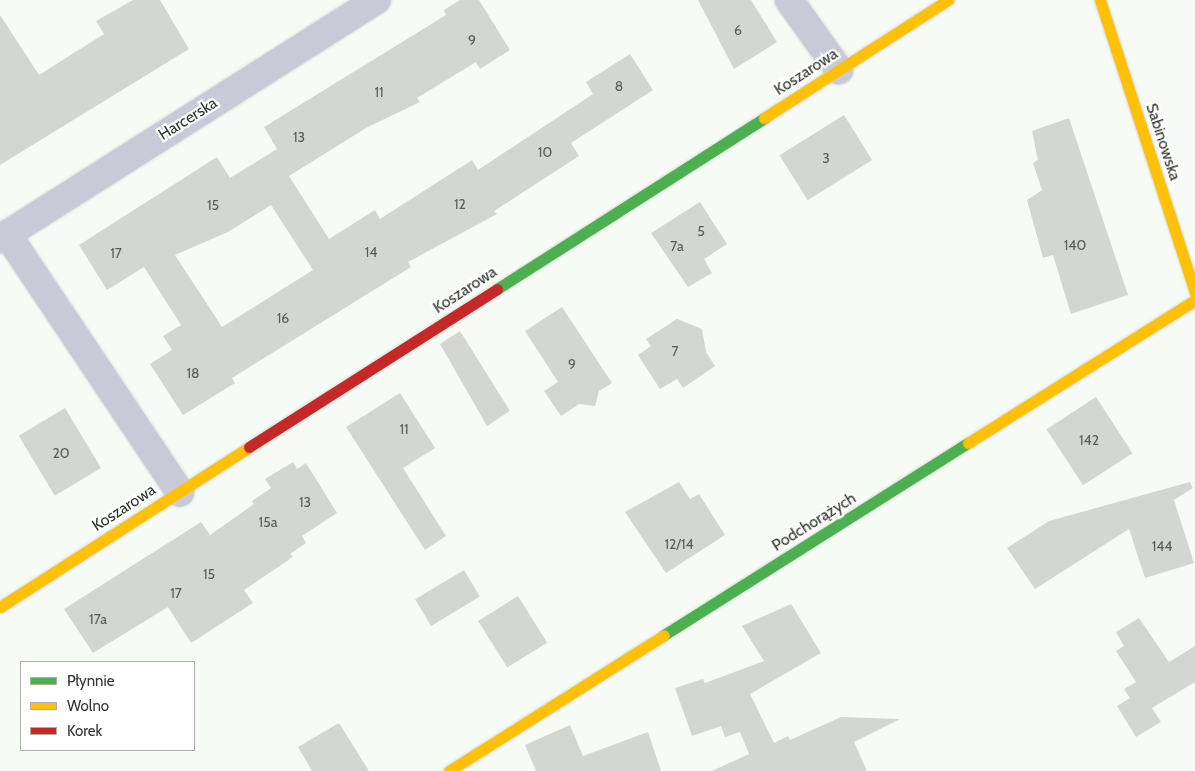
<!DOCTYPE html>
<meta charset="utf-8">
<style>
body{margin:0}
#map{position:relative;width:1195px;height:771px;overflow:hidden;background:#f6fbf5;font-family:Cabin,sans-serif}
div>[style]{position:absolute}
.building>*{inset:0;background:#d2d7d2;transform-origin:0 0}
.roads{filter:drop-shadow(0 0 1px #d3d6d2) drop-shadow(0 0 1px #d3d6d2)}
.street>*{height:28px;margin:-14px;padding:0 14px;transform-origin:14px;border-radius:14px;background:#c8cad7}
.fast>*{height:11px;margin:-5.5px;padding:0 5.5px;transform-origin:5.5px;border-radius:5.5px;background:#4caf50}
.slow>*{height:11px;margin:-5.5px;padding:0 5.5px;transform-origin:5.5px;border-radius:5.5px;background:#ffc107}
.jam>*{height:11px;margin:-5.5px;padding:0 5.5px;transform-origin:5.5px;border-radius:5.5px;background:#c62828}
span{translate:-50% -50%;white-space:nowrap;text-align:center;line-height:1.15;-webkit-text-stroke:4.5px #fff;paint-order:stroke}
.number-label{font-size:14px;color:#585d58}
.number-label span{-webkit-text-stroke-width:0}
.street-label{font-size:16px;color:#30342f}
.legend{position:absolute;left:20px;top:661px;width:175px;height:90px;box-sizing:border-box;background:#fff;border:1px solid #acaeac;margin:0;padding:6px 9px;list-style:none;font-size:15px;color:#30342f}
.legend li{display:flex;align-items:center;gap:10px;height:25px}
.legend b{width:25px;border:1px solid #acaeac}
</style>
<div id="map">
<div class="building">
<div style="clip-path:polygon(133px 0,160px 0,189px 49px,0 165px,0 15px,39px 75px,104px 34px,96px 21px)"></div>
<div style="clip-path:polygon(evenodd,460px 0,479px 0,510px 50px,480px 69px,476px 62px,417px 98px,420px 102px,366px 128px,289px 176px,329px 239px,375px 210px,380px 219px,472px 160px,478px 170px,593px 94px,586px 82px,630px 54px,653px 90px,571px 143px,579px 156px,494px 211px,497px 214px,408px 262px,411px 267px,232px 378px,235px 383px,183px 415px,150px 364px,172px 350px,163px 336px,181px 325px,144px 267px,107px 290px,79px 245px,217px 157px,230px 178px,277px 149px,264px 127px,446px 15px,444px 10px,460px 0,271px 205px,313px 270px,222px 327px,175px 255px,228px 232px,271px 205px)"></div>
<div style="clip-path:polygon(698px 0,751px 0,777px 42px,734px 69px)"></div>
<div style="left:844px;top:115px;width:53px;height:76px;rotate:58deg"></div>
<div style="clip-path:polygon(1069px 118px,1128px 295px,1071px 314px,1053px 255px,1043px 258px,1027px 200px,1042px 190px,1033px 163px,1038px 160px,1032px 131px)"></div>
<div style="clip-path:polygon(700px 202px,727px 244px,704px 259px,712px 273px,688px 287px,651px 233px)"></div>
<div style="clip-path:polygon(562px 307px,612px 383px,599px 391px,595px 406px,579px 404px,561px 416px,544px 391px,558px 382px,525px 331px)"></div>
<div style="clip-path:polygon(677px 319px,702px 329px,706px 352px,715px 366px,683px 388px,677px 379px,660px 389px,638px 355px,651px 346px,646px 339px)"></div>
<div style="clip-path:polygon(460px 331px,510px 411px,487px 426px,440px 344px)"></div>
<div style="clip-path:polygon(400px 393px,435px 448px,403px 468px,446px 536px,425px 550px,346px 427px)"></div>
<div style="left:1096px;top:397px;width:67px;height:59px;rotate:57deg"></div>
<div style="left:65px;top:408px;width:70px;height:54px;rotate:59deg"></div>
<div style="clip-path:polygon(293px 462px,297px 469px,306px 463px,337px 513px,302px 536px,306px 543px,290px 554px,293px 557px,244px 590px,253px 603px,191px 643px,168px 607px,93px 653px,64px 609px,201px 522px,210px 535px,254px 504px,252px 501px,271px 488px,265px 479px)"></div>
<div style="clip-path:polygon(679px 482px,690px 499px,699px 494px,725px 535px,666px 573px,625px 512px)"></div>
<div style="clip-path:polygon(1190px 482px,1193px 488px,1174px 500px,1194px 563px,1145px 578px,1129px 529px,1035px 589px,1007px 548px,1049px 521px)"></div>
<div style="left:464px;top:570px;width:31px;height:57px;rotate:59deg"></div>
<div style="left:518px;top:596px;width:55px;height:47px;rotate:58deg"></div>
<div style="clip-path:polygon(791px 604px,821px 653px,750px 694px,774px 743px,788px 736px,790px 740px,841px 717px,900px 719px,854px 742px,867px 771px,712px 771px,749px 754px,740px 732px,725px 737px,721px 726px,692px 736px,675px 688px,703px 679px,705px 683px,764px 661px,742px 626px)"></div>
<div style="clip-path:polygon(1139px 618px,1169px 662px,1195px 646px,1195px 682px,1152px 708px,1161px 722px,1136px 737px,1117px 706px,1130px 698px,1124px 689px,1136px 682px,1116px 651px,1124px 646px,1116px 632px)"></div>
<div style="clip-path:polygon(339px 723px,369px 771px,312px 771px,298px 747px)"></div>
<div style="clip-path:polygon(570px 725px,583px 756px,648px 732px,661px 771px,536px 771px,525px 745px)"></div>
</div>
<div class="roads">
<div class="street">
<div style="left:789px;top:0;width:86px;rotate:54.5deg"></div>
<div style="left:7px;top:234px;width:311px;rotate:56.2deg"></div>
<div style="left:0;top:239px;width:446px;rotate:-32.4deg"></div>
</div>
<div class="fast">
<div style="left:497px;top:289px;width:317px;rotate:-32.6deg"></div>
<div style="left:664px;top:635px;width:360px;rotate:-32.3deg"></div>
</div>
<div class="slow">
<div style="left:1100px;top:0;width:308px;rotate:72deg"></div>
<div style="left:764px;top:118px;width:219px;rotate:-32.7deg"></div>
<div style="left:968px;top:443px;width:268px;rotate:-32.2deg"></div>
<div style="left:0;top:607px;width:296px;rotate:-32.7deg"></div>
<div style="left:449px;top:771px;width:254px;rotate:-32.3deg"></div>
</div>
<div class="jam">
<div style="left:249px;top:447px;width:294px;rotate:-32.5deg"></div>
</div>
</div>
<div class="number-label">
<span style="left:738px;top:30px">6</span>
<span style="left:472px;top:40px">9</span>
<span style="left:619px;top:86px">8</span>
<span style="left:379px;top:92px">11</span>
<span style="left:299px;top:137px">13</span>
<span style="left:545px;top:152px">10</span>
<span style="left:826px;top:158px">3</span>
<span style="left:460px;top:204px">12</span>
<span style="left:213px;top:205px">15</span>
<span style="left:701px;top:231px">5</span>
<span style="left:1075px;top:245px">140</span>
<span style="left:677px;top:246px">7a</span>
<span style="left:371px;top:252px">14</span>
<span style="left:116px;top:253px">17</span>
<span style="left:283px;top:318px">16</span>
<span style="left:675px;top:351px">7</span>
<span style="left:572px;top:364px">9</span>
<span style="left:193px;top:373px">18</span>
<span style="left:404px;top:429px">11</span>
<span style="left:1089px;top:440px">142</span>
<span style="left:61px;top:453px">20</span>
<span style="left:305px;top:502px">13</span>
<span style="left:268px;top:522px">15a</span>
<span style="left:679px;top:544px">12/14</span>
<span style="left:1162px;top:546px">144</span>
<span style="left:209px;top:574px">15</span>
<span style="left:176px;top:593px">17</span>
<span style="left:98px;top:619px">17a</span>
</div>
<div class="street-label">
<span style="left:806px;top:72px;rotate:-33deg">Koszarowa</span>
<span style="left:188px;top:119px;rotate:-32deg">Harcerska</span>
<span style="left:1163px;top:142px;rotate:72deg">Sabinowska</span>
<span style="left:465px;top:290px;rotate:-33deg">Koszarowa</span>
<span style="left:124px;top:508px;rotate:-33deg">Koszarowa</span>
<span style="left:814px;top:522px;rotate:-32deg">Podchorążych</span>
</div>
<ul class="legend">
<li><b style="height:6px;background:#4caf50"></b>Płynnie</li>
<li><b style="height:6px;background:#ffc107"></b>Wolno</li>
<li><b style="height:6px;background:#c62828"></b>Korek</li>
</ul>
</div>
